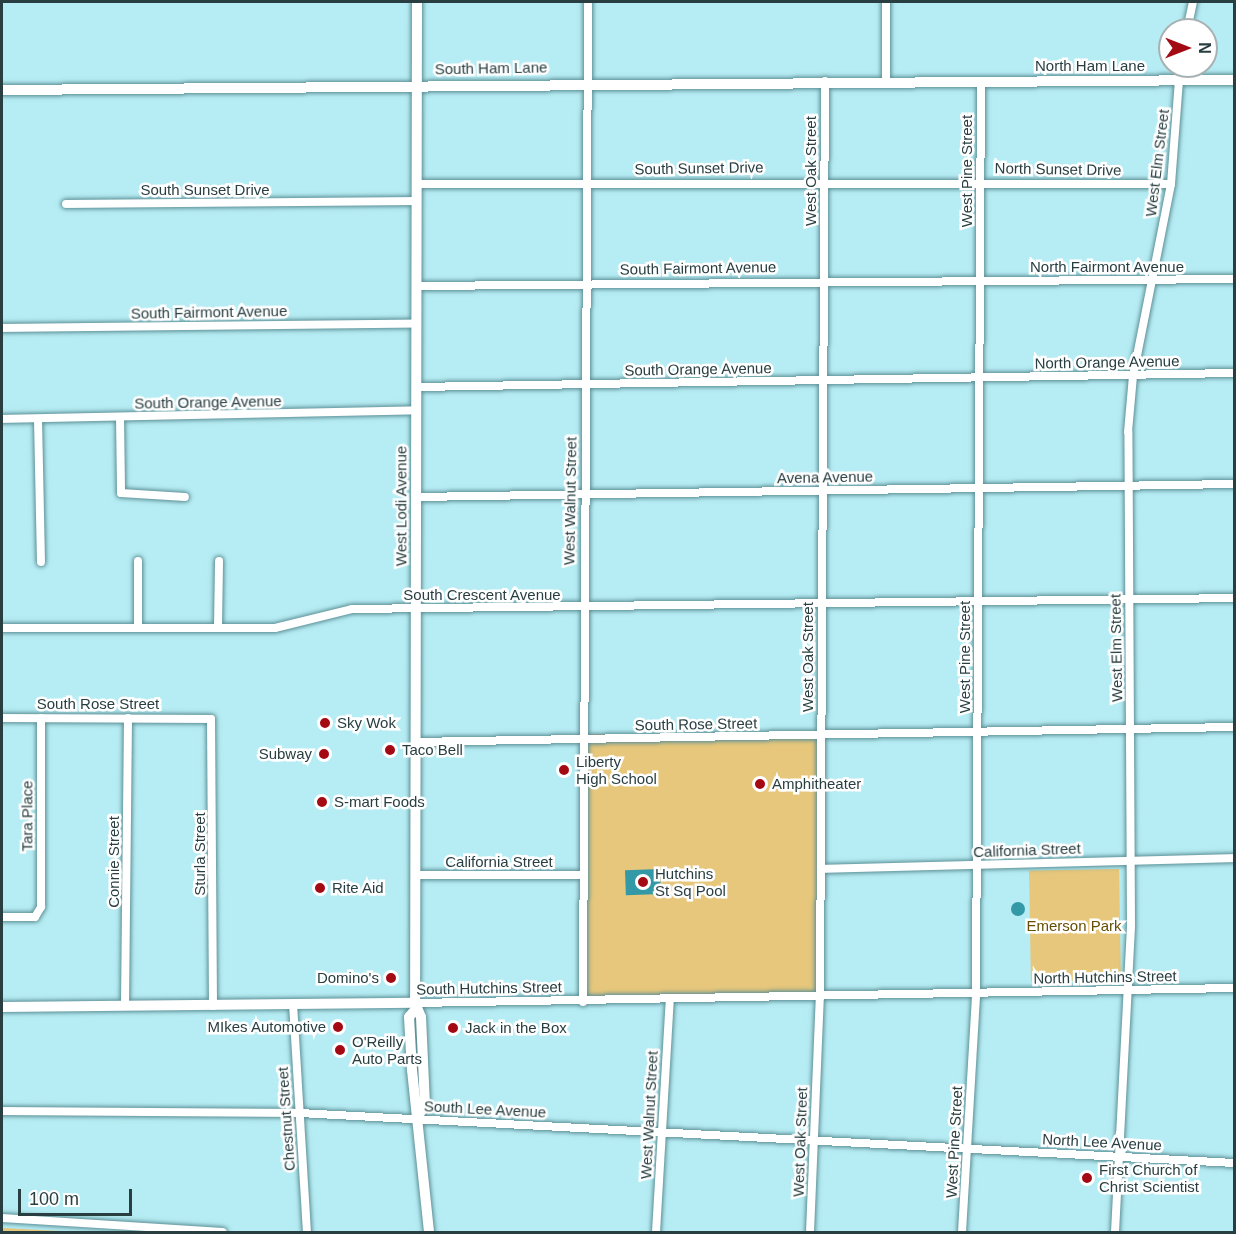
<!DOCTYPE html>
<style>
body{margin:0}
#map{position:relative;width:1236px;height:1234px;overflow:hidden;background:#b6ecf3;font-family:Arial,sans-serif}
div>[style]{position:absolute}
.green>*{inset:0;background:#e7c77b;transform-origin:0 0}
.water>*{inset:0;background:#3399a6;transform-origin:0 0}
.round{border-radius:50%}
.roads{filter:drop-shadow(0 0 2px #5d9097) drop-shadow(0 0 2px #5d9097)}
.minor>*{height:8px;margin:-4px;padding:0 4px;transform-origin:4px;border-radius:4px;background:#fff}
.major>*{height:10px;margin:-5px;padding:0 5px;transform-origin:5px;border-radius:5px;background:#fff}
.dots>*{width:16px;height:16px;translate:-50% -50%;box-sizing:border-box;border:3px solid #fff;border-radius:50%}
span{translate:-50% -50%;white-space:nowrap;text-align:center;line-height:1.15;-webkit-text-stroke:5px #fff;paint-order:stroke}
.street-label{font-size:15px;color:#293e41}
.poi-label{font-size:15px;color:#293e41}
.left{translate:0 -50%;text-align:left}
.right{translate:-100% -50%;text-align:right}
.park-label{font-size:15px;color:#674e05}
.frame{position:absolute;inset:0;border:3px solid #293e41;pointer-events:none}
.north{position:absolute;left:1158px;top:18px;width:60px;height:60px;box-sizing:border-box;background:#fff;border:2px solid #a9b2b3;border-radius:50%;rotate:90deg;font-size:16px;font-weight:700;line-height:24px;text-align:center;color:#293e41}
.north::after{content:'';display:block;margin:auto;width:21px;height:27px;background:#a30a14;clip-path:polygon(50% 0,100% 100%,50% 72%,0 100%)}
.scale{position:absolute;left:18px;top:1189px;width:114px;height:27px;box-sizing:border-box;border:3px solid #293e41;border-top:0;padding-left:8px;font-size:18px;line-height:21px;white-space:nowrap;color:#293e41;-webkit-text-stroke:4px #fff;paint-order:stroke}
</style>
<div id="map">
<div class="green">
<div style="left:821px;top:734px;width:262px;height:238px;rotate:90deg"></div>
<div style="left:1119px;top:869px;width:111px;height:90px;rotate:89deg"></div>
<div style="clip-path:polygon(2px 1228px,80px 1232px,2px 1232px)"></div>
</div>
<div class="water">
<div style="left:660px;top:869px;width:25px;height:35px;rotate:88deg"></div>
<div class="round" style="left:1011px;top:902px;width:14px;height:14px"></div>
</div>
<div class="roads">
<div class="minor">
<div style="left:886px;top:2px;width:79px;rotate:90deg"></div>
<div style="left:1187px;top:30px;width:29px;rotate:-78deg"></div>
<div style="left:416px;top:184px;width:755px"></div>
<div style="left:66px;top:204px;width:350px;rotate:-0.5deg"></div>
<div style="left:417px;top:286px;width:817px;rotate:-0.49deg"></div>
<div style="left:2px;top:328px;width:414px;rotate:-0.6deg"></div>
<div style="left:416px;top:387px;width:818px;rotate:-0.98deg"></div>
<div style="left:120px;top:417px;width:76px;rotate:89.2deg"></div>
<div style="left:121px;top:493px;width:64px;rotate:3.6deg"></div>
<div style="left:2px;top:419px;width:414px;rotate:-1.2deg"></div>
<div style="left:38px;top:419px;width:143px;rotate:88.8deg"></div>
<div style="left:416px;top:497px;width:818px;rotate:-0.91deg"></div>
<div style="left:138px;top:561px;width:67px;rotate:90deg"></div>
<div style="left:218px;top:627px;width:66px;rotate:-89.1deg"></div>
<div style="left:2px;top:628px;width:273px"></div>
<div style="left:275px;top:628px;width:79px;rotate:-13.9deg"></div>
<div style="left:352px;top:609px;width:882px;rotate:-0.71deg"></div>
<div style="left:2px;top:718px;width:209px;rotate:0.3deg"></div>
<div style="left:211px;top:719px;width:287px;rotate:89.6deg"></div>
<div style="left:415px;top:742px;width:819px;rotate:-1.05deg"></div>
<div style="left:821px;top:869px;width:413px;rotate:-1.5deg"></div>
<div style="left:415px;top:875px;width:168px"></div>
<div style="left:2px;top:917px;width:33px"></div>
<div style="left:35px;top:917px;width:12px;rotate:-59deg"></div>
<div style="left:41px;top:907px;width:189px;rotate:-90deg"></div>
<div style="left:583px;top:1002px;width:1000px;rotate:-89.71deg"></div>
<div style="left:415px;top:1003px;width:819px;rotate:-1.05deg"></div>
<div style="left:293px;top:1004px;width:228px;rotate:86.5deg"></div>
<div style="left:125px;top:1006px;width:288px;rotate:-89.4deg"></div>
<div style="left:2px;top:1111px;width:297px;rotate:0.4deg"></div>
<div style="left:299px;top:1113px;width:936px;rotate:3.06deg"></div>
<div style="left:2px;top:1218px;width:221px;rotate:3.6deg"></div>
<div style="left:656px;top:1232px;width:234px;rotate:-86.6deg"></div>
<div style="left:810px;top:1232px;width:236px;rotate:-87.6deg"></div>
<div style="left:820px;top:996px;width:915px;rotate:-89.69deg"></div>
<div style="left:962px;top:1232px;width:238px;rotate:-86.6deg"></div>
<div style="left:976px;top:994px;width:913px;rotate:-89.69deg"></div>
<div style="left:1115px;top:1232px;width:306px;rotate:-87deg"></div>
<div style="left:1131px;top:926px;width:494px;rotate:-90.3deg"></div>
<div style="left:1128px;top:432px;width:56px;rotate:-84.9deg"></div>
<div style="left:1133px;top:376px;width:196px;rotate:-78.8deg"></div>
<div style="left:1171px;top:184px;width:118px;rotate:-85.6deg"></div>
</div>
<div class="major">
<div style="left:417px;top:2px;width:1001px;rotate:90.11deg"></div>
<div style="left:415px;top:1003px;width:15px;rotate:67deg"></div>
<div style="left:421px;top:1017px;width:89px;rotate:87.4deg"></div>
<div style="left:425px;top:1106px;width:9px;rotate:126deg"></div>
<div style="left:2px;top:90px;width:1232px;rotate:-0.47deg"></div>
<div style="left:2px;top:1007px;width:413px;rotate:-0.6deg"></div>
<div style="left:415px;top:1010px;width:9px;rotate:131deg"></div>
<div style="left:409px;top:1017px;width:53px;rotate:86.8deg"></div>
<div style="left:412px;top:1070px;width:163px;rotate:84deg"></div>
</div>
</div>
<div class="dots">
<div style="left:325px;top:723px;background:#a30a14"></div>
<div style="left:390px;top:750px;background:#a30a14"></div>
<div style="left:324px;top:754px;background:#a30a14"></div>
<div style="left:564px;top:770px;background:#a30a14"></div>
<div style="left:760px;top:784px;background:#a30a14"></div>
<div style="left:322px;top:802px;background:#a30a14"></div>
<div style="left:643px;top:882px;background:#a30a14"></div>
<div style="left:320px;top:888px;background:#a30a14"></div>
<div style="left:391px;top:978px;background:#a30a14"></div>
<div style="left:338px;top:1027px;background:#a30a14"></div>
<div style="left:453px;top:1028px;background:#a30a14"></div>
<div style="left:340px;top:1050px;background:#a30a14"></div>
<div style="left:1087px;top:1178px;background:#a30a14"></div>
</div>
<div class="street-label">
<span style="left:1090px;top:66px">North Ham Lane</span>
<span style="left:491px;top:68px;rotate:-1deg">South Ham Lane</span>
<span style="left:1157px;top:163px;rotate:-83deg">West Elm Street</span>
<span style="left:699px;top:168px;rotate:-1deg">South Sunset Drive</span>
<span style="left:1058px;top:169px;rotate:1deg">North Sunset Drive</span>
<span style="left:811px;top:171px;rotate:-90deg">West Oak Street</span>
<span style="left:967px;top:171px;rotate:-90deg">West Pine Street</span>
<span style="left:205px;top:190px">South Sunset Drive</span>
<span style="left:1107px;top:267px">North Fairmont Avenue</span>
<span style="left:698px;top:268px;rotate:-1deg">South Fairmont Avenue</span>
<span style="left:209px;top:312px;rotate:-1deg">South Fairmont Avenue</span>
<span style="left:1107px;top:362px;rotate:-1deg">North Orange Avenue</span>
<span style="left:698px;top:369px;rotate:-1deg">South Orange Avenue</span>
<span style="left:208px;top:402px;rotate:-1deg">South Orange Avenue</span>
<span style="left:825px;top:477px;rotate:-1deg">Avena Avenue</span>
<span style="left:570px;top:501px;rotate:-89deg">West Walnut Street</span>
<span style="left:401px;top:506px;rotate:-90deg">West Lodi Avenue</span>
<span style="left:482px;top:595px">South Crescent Avenue</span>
<span style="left:1116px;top:648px;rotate:-91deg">West Elm Street</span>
<span style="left:808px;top:657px;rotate:-90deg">West Oak Street</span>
<span style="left:965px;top:657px;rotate:-90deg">West Pine Street</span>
<span style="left:98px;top:704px">South Rose Street</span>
<span style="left:696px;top:724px;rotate:-1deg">South Rose Street</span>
<span style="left:27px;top:816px;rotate:-90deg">Tara Place</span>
<span style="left:1027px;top:850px;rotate:-2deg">California Street</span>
<span style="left:200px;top:854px;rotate:-90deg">Sturla Street</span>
<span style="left:114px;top:862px;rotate:-90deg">Connie Street</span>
<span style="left:499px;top:862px">California Street</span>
<span style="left:1105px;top:977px;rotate:-1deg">North Hutchins Street</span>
<span style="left:489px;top:988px;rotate:-1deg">South Hutchins Street</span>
<span style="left:485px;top:1109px;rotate:3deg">South Lee Avenue</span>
<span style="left:649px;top:1115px;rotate:-87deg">West Walnut Street</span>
<span style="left:286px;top:1119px;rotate:-94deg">Chestnut Street</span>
<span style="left:800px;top:1142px;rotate:-88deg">West Oak Street</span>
<span style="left:954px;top:1142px;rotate:-87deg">West Pine Street</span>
<span style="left:1102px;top:1142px;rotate:3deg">North Lee Avenue</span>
</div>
<div class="poi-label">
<span class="left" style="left:337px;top:723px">Sky Wok</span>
<span class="left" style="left:402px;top:750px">Taco Bell</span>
<span class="right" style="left:312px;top:754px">Subway</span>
<span class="left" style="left:576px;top:770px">Liberty<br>High School</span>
<span class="left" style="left:772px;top:784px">Amphitheater</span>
<span class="left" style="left:334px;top:802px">S-mart Foods</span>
<span class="left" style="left:655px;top:882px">Hutchins<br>St Sq Pool</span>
<span class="left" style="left:332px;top:888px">Rite Aid</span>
<span class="right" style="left:379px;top:978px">Domino's</span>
<span class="right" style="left:326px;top:1027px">MIkes Automotive</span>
<span class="left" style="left:465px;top:1028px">Jack in the Box</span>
<span class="left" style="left:352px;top:1050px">O'Reilly<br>Auto Parts</span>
<span class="left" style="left:1099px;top:1178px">First Church of<br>Christ Scientist</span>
</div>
<div class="park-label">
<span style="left:1074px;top:926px">Emerson Park</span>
</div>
<div class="frame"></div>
<div class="north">N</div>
<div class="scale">100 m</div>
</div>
